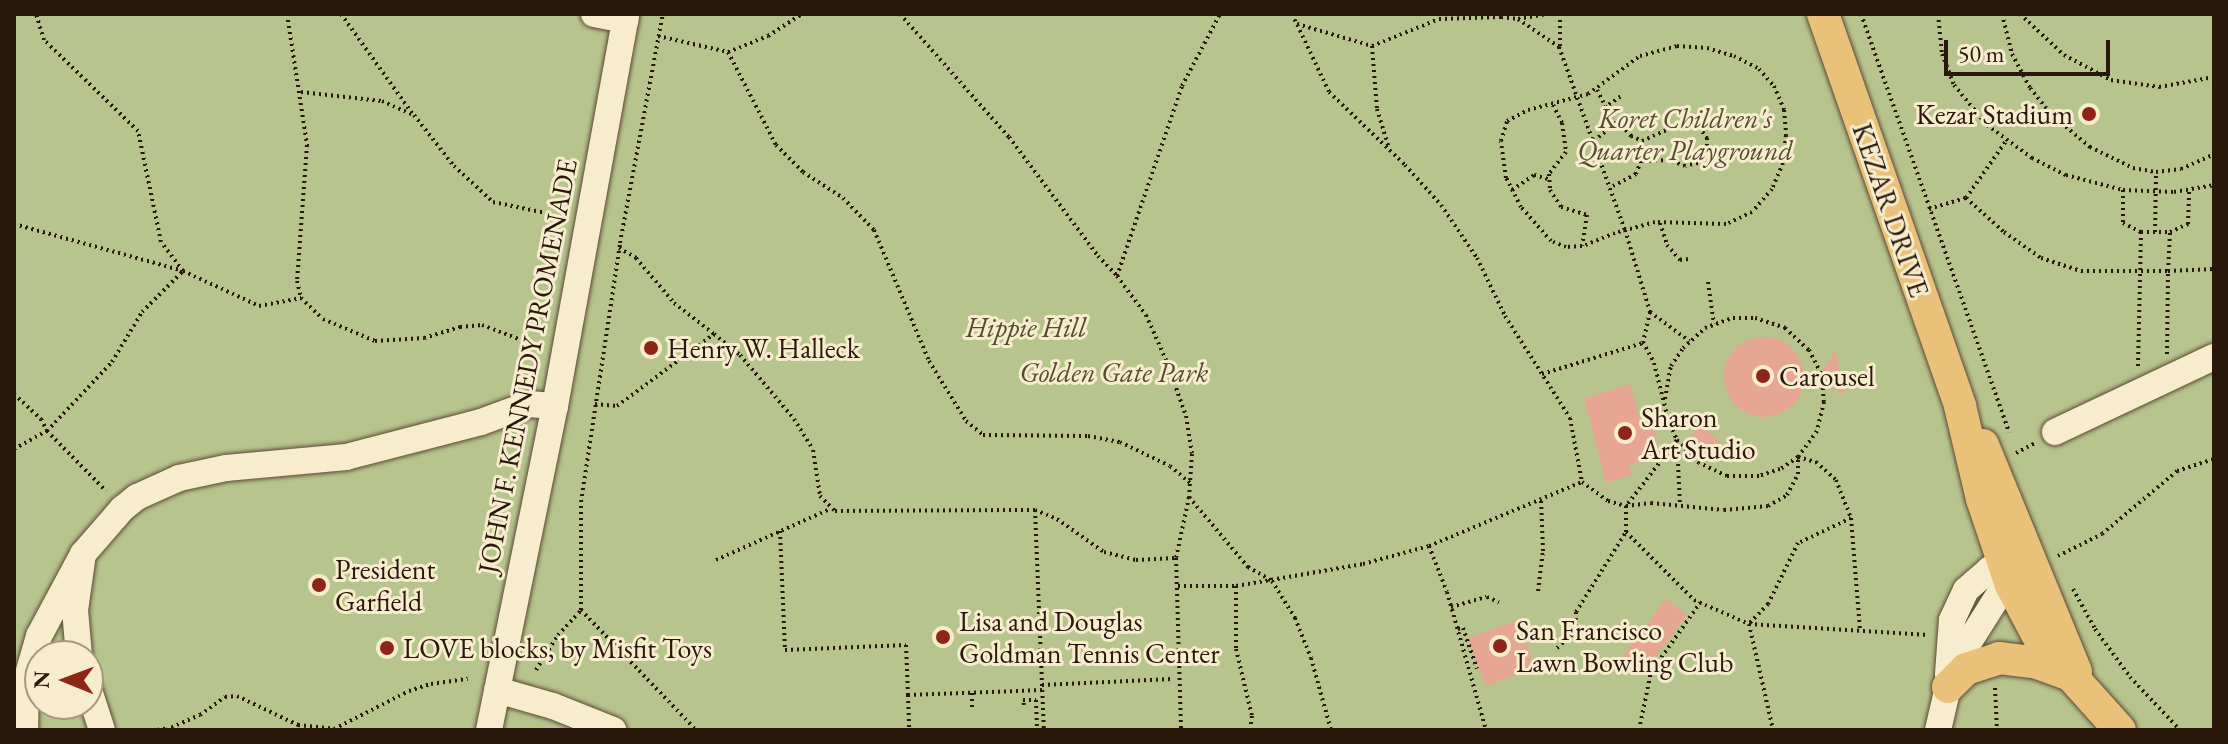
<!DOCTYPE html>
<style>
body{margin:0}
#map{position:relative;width:2228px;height:744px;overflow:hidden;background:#f3e2b2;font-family:"EB Garamond",serif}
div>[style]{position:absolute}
.green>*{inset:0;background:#b8c48e}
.building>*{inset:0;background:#e6a693;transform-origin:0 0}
.round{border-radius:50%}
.path>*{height:4px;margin-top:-2px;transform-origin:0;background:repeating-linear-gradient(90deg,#2a170c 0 2px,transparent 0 6px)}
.roads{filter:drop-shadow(0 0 2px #5c4a36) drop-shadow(0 0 2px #5c4a36)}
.minor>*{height:26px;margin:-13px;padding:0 13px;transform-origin:13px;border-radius:13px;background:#f7eccd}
.major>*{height:32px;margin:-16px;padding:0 16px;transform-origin:16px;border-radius:16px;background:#eac179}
.dots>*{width:22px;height:22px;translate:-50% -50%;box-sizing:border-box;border:4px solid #f7eccd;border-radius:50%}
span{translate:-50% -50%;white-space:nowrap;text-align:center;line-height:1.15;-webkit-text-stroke:6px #f7eccd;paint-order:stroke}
.poi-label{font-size:28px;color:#2a170c}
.right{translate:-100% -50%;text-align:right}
.left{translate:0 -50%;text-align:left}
.park-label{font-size:28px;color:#554b33;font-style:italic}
.street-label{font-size:28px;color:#2a170c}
.frame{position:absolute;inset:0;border:16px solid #2a170c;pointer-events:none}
.north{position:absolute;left:24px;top:640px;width:80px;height:80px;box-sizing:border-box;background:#f7eccd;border:2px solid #a59780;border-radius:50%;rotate:271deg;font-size:22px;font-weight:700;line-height:32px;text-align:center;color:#2a170c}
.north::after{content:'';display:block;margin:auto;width:28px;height:36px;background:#8f2418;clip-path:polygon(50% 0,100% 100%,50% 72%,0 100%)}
.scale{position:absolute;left:1944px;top:40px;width:166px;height:36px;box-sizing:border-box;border:4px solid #2a170c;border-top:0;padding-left:10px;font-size:24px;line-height:28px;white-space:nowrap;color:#2a170c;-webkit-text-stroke:6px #f7eccd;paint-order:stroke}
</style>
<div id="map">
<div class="green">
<div style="clip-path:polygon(evenodd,14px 14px,2214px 14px,2214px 730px,14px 730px,14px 14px,40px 656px,88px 656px,88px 704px,40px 704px,40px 656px)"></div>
</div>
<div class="building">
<div class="round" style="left:1724px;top:337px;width:80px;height:80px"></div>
<div style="clip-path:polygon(1835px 350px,1845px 396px,1818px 378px)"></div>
<div style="clip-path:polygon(1630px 384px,1640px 421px,1654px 429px,1657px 438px,1650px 451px,1652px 459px,1629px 465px,1632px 475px,1606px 483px,1584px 398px)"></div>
<div style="clip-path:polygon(1696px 428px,1704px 428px,1720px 442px,1720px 450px,1715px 455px,1708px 456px,1691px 441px)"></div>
<div style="left:1666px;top:599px;width:26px;height:72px;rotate:37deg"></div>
<div style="left:1518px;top:620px;width:51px;height:53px;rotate:70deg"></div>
</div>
<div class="path">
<div style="left:287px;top:14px;width:133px;rotate:81.3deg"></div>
<div style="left:307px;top:145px;width:136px;rotate:94.2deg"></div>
<div style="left:297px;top:281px;width:17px;rotate:77deg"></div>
<div style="left:301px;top:298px;width:30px;rotate:44deg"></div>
<div style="left:323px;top:319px;width:56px;rotate:22.9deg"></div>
<div style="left:375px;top:341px;width:49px;rotate:-3.5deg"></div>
<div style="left:424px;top:338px;width:38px;rotate:-17deg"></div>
<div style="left:460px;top:327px;width:22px;rotate:-5deg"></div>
<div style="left:482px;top:325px;width:45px;rotate:20.9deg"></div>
<div style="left:341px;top:14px;width:122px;rotate:54.4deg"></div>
<div style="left:900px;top:14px;width:164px;rotate:48.5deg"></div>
<div style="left:1009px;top:137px;width:149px;rotate:53.2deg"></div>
<div style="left:1098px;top:256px;width:28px;rotate:46deg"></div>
<div style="left:1117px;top:276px;width:49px;rotate:53.4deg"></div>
<div style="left:1146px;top:315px;width:49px;rotate:66deg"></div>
<div style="left:1166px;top:360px;width:59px;rotate:70.3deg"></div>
<div style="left:1186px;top:416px;width:38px;rotate:81deg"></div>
<div style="left:1192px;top:454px;width:43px;rotate:94deg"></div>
<div style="left:1189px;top:497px;width:62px;rotate:102deg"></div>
<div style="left:1176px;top:558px;width:172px;rotate:88.3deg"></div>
<div style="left:1292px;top:14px;width:86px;rotate:64.6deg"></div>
<div style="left:1329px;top:92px;width:105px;rotate:43.8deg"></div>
<div style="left:1405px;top:165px;width:54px;rotate:48deg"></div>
<div style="left:1441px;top:205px;width:64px;rotate:55.8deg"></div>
<div style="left:1477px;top:258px;width:64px;rotate:64.2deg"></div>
<div style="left:1505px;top:316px;width:121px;rotate:57.5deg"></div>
<div style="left:1570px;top:418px;width:65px;rotate:79.4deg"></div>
<div style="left:1582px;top:482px;width:32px;rotate:36deg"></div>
<div style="left:1608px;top:501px;width:19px;rotate:16deg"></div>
<div style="left:1626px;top:506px;width:26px;rotate:90deg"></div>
<div style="left:1626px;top:532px;width:96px;rotate:45deg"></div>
<div style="left:1694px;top:600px;width:60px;rotate:23.6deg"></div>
<div style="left:1749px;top:624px;width:180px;rotate:3.5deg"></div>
<div style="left:1560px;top:14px;width:32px;rotate:90deg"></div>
<div style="left:1861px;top:14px;width:444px;rotate:70.5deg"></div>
<div style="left:1938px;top:14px;width:40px;rotate:84.3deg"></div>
<div style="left:1942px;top:54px;width:33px;rotate:69deg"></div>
<div style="left:1954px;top:85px;width:52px;rotate:50.5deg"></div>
<div style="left:1987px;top:125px;width:56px;rotate:36.3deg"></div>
<div style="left:2032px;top:158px;width:38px;rotate:27deg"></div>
<div style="left:2066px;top:175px;width:59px;rotate:14.7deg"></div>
<div style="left:2123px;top:190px;width:51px;rotate:2.2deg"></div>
<div style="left:2174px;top:192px;width:41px;rotate:-9.9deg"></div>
<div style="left:2002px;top:14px;width:41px;rotate:76deg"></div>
<div style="left:2012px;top:54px;width:38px;rotate:62deg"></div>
<div style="left:2030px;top:88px;width:35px;rotate:51deg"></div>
<div style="left:2052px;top:115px;width:50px;rotate:40.1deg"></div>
<div style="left:2090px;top:147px;width:48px;rotate:26deg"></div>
<div style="left:2133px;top:168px;width:23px;rotate:10deg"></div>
<div style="left:2156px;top:172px;width:25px;rotate:-7deg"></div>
<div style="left:2181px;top:169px;width:36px;rotate:-24deg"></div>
<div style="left:2020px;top:14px;width:60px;rotate:43deg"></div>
<div style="left:2064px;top:55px;width:53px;rotate:28deg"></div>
<div style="left:2111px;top:80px;width:49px;rotate:8.3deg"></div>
<div style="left:2159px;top:87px;width:56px;rotate:-10.3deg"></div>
<div style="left:1518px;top:19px;width:29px;rotate:-10deg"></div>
<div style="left:1297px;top:24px;width:78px;rotate:16.3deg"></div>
<div style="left:1372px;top:46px;width:72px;rotate:-21.9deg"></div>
<div style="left:1439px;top:19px;width:62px;rotate:-1.8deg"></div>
<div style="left:1501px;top:17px;width:17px;rotate:7deg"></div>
<div style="left:1518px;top:19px;width:50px;rotate:34.3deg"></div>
<div style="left:1559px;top:47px;width:195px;rotate:70.2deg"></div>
<div style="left:1625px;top:230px;width:86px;rotate:73deg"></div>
<div style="left:1650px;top:312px;width:31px;rotate:103deg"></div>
<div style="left:1643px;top:342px;width:24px;rotate:62deg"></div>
<div style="left:1654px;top:363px;width:58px;rotate:76deg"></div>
<div style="left:658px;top:36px;width:72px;rotate:12.9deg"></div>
<div style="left:728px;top:52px;width:43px;rotate:-21.8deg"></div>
<div style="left:768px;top:36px;width:40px;rotate:-32.9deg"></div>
<div style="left:1372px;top:46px;width:63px;rotate:85.5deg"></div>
<div style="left:1377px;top:109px;width:39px;rotate:73deg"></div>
<div style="left:1677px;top:46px;width:30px;rotate:4deg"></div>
<div style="left:1707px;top:48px;width:28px;rotate:17deg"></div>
<div style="left:1734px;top:56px;width:28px;rotate:27deg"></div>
<div style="left:1759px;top:69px;width:23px;rotate:49deg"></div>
<div style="left:1774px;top:86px;width:26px;rotate:67deg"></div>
<div style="left:1784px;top:110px;width:25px;rotate:85deg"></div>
<div style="left:1786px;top:135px;width:28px;rotate:96deg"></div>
<div style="left:1783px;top:163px;width:28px;rotate:113deg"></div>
<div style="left:1772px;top:189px;width:30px;rotate:131deg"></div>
<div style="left:1752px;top:212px;width:29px;rotate:155deg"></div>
<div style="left:1726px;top:224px;width:71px;rotate:-178.4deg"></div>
<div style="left:1655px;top:222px;width:41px;rotate:164.6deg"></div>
<div style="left:1615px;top:233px;width:35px;rotate:158deg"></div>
<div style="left:1582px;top:246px;width:16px;rotate:176deg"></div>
<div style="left:1566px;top:247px;width:16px;rotate:-158deg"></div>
<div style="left:1551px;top:241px;width:45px;rotate:-131.4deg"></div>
<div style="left:1521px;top:207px;width:33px;rotate:-117deg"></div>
<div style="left:1506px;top:178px;width:37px;rotate:-98deg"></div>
<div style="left:1501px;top:141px;width:21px;rotate:-73deg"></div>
<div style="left:1507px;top:121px;width:24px;rotate:-28deg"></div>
<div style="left:1528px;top:110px;width:62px;rotate:-14.9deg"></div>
<div style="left:1588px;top:94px;width:64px;rotate:-36.2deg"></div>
<div style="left:1640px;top:56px;width:38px;rotate:-15deg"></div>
<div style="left:728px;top:52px;width:105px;rotate:62.7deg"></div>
<div style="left:776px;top:145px;width:38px;rotate:45deg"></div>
<div style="left:803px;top:172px;width:48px;rotate:33deg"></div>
<div style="left:843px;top:198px;width:45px;rotate:45.9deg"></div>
<div style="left:874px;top:230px;width:142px;rotate:67.2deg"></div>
<div style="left:929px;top:361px;width:70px;rotate:58.3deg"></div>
<div style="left:966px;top:421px;width:22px;rotate:39deg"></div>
<div style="left:983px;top:435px;width:105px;rotate:0.5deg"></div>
<div style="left:1088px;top:436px;width:33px;rotate:11deg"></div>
<div style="left:1120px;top:442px;width:55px;rotate:25.6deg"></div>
<div style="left:1170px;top:466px;width:26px;rotate:40deg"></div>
<div style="left:1597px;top:90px;width:38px;rotate:63deg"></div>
<div style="left:301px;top:92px;width:81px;rotate:6.3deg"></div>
<div style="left:382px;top:101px;width:35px;rotate:24deg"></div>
<div style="left:414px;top:115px;width:65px;rotate:51.9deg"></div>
<div style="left:454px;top:166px;width:53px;rotate:42.7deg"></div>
<div style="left:493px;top:202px;width:59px;rotate:11.7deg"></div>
<div style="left:1553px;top:105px;width:20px;rotate:63deg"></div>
<div style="left:1562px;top:123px;width:29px;rotate:82deg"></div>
<div style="left:1566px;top:152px;width:28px;rotate:128deg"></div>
<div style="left:1549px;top:174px;width:16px;rotate:86deg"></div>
<div style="left:1550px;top:190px;width:20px;rotate:57deg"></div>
<div style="left:1561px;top:207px;width:27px;rotate:17deg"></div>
<div style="left:1587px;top:215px;width:31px;rotate:99deg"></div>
<div style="left:1604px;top:108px;width:21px;rotate:-35deg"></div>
<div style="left:1594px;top:141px;width:31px;rotate:-40deg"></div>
<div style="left:1618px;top:121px;width:20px;rotate:49deg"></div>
<div style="left:1631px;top:136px;width:12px;rotate:24deg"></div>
<div style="left:1642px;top:141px;width:44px;rotate:-24.2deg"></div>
<div style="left:1682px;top:123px;width:17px;rotate:13deg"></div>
<div style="left:1699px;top:127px;width:14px;rotate:54deg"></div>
<div style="left:1707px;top:138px;width:12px;rotate:90deg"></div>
<div style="left:1707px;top:150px;width:16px;rotate:125deg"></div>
<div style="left:1698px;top:163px;width:13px;rotate:167deg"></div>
<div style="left:1685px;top:166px;width:17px;rotate:-159deg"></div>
<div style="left:1669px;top:160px;width:28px;rotate:178deg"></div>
<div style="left:1641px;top:161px;width:14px;rotate:111deg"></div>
<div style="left:1636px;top:174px;width:30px;rotate:152deg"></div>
<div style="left:1512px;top:190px;width:27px;rotate:-34deg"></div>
<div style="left:1534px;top:175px;width:15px;rotate:16deg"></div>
<div style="left:2123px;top:190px;width:33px;rotate:90deg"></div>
<div style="left:2123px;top:223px;width:20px;rotate:27deg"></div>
<div style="left:2141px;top:232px;width:29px"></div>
<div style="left:2170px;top:232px;width:20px;rotate:-24deg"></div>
<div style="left:2188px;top:224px;width:33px;rotate:-88deg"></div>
<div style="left:1966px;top:198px;width:51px;rotate:41.8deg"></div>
<div style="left:2004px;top:232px;width:45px;rotate:35.1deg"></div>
<div style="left:2041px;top:258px;width:42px;rotate:18deg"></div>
<div style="left:2081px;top:271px;width:87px"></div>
<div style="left:2168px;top:271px;width:39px;rotate:-87deg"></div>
<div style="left:1929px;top:209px;width:39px;rotate:-17deg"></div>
<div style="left:1966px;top:198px;width:70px;rotate:-54.9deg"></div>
<div style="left:1660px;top:223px;width:23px;rotate:72deg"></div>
<div style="left:1667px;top:245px;width:20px;rotate:49deg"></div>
<div style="left:1680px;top:260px;width:8px;rotate:-7deg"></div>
<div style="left:14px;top:224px;width:175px;rotate:15.5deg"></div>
<div style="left:183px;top:271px;width:84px;rotate:24.7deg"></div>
<div style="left:259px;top:306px;width:43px;rotate:-10.8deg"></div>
<div style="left:2155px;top:232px;width:60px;rotate:-89deg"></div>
<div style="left:619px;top:248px;width:20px;rotate:30deg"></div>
<div style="left:636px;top:258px;width:59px;rotate:49.8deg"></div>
<div style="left:674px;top:303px;width:51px;rotate:37.8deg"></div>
<div style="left:1117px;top:276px;width:201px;rotate:-71.1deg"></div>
<div style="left:1182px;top:86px;width:81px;rotate:-62.2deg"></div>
<div style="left:1708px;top:282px;width:42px;rotate:81.9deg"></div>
<div style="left:1650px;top:312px;width:49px;rotate:36.6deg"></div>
<div style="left:2167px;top:354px;width:83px;rotate:-89.3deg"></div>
<div style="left:2168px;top:271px;width:46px;rotate:-2.5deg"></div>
<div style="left:2138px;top:366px;width:134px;rotate:-88.7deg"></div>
<div style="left:1542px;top:374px;width:106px;rotate:-17.1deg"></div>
<div style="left:14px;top:394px;width:37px;rotate:43deg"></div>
<div style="left:41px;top:419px;width:13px;rotate:63deg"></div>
<div style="left:47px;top:431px;width:95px;rotate:-46.7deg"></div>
<div style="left:112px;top:362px;width:58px;rotate:-59deg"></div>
<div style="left:142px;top:312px;width:58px;rotate:-45deg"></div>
<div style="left:183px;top:271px;width:36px;rotate:-127deg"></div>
<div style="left:161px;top:242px;width:113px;rotate:-101.7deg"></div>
<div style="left:138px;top:131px;width:131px;rotate:-135.9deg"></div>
<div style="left:44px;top:40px;width:27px;rotate:-107deg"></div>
<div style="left:1665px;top:399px;width:34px;rotate:-80deg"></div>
<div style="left:1671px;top:366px;width:22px;rotate:-56deg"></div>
<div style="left:1683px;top:348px;width:30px;rotate:-42deg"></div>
<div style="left:1705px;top:328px;width:30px;rotate:-20deg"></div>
<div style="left:1733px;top:318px;width:22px"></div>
<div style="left:1755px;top:318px;width:32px;rotate:18deg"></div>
<div style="left:1785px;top:328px;width:33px;rotate:43deg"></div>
<div style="left:1809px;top:350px;width:29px;rotate:63deg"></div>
<div style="left:1822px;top:376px;width:26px;rotate:86deg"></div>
<div style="left:1824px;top:402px;width:30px;rotate:104deg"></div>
<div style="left:1817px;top:431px;width:32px;rotate:126deg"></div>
<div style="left:1798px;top:457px;width:22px;rotate:146deg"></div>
<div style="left:1780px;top:469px;width:22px;rotate:162deg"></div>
<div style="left:1759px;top:476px;width:32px;rotate:180deg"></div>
<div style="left:1727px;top:476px;width:31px;rotate:-155deg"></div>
<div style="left:1699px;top:463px;width:32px;rotate:-134deg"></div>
<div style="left:595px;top:404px;width:22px;rotate:5deg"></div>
<div style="left:617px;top:406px;width:121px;rotate:-36.6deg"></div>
<div style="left:714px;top:334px;width:33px;rotate:39deg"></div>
<div style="left:740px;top:355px;width:84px;rotate:49.8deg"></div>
<div style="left:794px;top:419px;width:36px;rotate:58deg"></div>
<div style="left:813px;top:450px;width:47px;rotate:81.3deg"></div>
<div style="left:820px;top:496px;width:21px;rotate:45deg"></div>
<div style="left:835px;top:511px;width:200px;rotate:-0.3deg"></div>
<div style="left:1035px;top:510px;width:24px;rotate:22deg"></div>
<div style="left:1057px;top:519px;width:57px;rotate:35.1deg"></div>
<div style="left:1104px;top:552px;width:33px;rotate:14deg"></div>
<div style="left:1136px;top:560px;width:39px;rotate:-3deg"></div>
<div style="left:1668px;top:419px;width:23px;rotate:67deg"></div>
<div style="left:1677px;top:440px;width:66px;rotate:87.4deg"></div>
<div style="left:1677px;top:440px;width:83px;rotate:127.7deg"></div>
<div style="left:1626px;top:506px;width:25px;rotate:-7deg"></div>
<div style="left:1651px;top:503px;width:73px;rotate:5.5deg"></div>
<div style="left:1724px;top:510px;width:44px;rotate:-5.2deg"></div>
<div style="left:1768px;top:506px;width:22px;rotate:-30deg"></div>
<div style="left:1787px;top:495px;width:24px;rotate:-62deg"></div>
<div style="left:1798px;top:474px;width:17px;rotate:-90deg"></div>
<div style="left:1798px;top:457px;width:19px;rotate:16deg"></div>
<div style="left:1816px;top:462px;width:27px;rotate:42deg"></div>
<div style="left:1836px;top:480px;width:41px;rotate:68.5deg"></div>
<div style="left:1851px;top:518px;width:59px;rotate:154.7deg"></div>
<div style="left:1798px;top:543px;width:68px;rotate:116.2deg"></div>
<div style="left:1768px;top:604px;width:28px;rotate:134deg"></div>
<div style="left:1749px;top:624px;width:109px;rotate:77.2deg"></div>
<div style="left:14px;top:449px;width:38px;rotate:-29deg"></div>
<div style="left:47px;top:431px;width:84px;rotate:45.5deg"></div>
<div style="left:2016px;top:453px;width:21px;rotate:-28deg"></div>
<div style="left:1189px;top:497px;width:92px;rotate:49.9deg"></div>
<div style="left:1248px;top:567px;width:28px;rotate:30deg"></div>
<div style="left:1272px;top:581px;width:44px;rotate:58.1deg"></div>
<div style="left:1295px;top:618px;width:43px;rotate:68.2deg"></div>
<div style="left:1311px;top:658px;width:75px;rotate:74.5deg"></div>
<div style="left:1035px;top:510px;width:220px;rotate:87.7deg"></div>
<div style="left:1851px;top:518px;width:112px;rotate:85.4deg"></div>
<div style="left:780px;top:531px;width:119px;rotate:87.6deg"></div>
<div style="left:785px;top:650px;width:121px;rotate:-2.4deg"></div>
<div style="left:906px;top:645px;width:50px;rotate:87.7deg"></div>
<div style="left:908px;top:695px;width:134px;rotate:-2.1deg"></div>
<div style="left:1429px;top:546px;width:49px;rotate:68.6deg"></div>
<div style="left:1447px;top:592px;width:143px;rotate:74.2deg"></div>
<div style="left:2058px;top:556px;width:49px;rotate:-26.6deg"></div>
<div style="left:2102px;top:534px;width:98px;rotate:-40deg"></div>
<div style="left:2177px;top:471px;width:39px;rotate:-18deg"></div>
<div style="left:716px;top:560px;width:125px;rotate:-24.1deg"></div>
<div style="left:1178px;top:586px;width:58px"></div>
<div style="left:1236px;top:586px;width:129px;rotate:-9.8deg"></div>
<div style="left:1363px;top:564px;width:68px;rotate:-15.3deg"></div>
<div style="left:1429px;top:546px;width:166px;rotate:-22.7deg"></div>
<div style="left:1236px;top:586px;width:63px;rotate:90deg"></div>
<div style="left:1236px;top:649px;width:69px;rotate:76.6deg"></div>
<div style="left:1252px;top:716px;width:14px;rotate:98deg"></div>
<div style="left:2073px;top:589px;width:46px;rotate:61.2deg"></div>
<div style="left:2095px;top:629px;width:59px;rotate:53.9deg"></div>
<div style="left:2130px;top:677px;width:73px;rotate:46.7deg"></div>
<div style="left:1538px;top:591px;width:40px;rotate:-82.9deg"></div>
<div style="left:1543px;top:551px;width:52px;rotate:-92.2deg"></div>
<div style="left:1451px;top:607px;width:37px;rotate:-16deg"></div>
<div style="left:1487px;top:597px;width:13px;rotate:23deg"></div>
<div style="left:581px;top:610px;width:166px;rotate:46.2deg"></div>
<div style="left:1458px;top:629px;width:5px;rotate:-11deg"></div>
<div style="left:1463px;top:628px;width:43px;rotate:71.1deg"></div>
<div style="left:1557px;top:648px;width:24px;rotate:-42deg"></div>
<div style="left:1575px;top:632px;width:20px;rotate:-87deg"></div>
<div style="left:1576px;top:612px;width:94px;rotate:-58deg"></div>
<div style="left:536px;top:670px;width:41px;rotate:-57.8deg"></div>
<div style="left:558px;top:635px;width:34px;rotate:-47deg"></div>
<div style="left:581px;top:610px;width:108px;rotate:-90deg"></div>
<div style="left:581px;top:502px;width:262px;rotate:-81.4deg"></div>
<div style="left:620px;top:243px;width:233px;rotate:-79.4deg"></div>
<div style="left:1042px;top:685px;width:130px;rotate:-2.6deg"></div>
<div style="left:1995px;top:688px;width:42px;rotate:87.3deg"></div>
<div style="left:972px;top:693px;width:14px;rotate:90deg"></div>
<div style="left:908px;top:695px;width:35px;rotate:88deg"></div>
<div style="left:1024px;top:705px;width:5px;rotate:-101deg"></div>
<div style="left:1023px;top:700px;width:13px"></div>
<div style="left:1036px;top:700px;width:30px;rotate:88deg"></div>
<div style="left:157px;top:730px;width:10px;rotate:-11deg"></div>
<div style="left:166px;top:730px;width:37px;rotate:-24deg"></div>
<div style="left:200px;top:715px;width:31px;rotate:-36deg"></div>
<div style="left:225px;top:697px;width:12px;rotate:-5deg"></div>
<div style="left:237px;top:696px;width:68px;rotate:25.4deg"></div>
<div style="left:298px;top:725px;width:36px;rotate:6deg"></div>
<div style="left:334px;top:729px;width:84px;rotate:-26.9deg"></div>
<div style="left:409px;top:691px;width:23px;rotate:-18deg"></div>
<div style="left:431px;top:684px;width:37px;rotate:-8deg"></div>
<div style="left:1639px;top:730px;width:59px;rotate:-78.3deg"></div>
<div style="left:1651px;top:672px;width:85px;rotate:-54.6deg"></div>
</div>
<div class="roads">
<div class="minor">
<div style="left:594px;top:14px;width:32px;rotate:11deg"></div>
<div style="left:2055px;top:432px;width:176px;rotate:-25.3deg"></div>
<div style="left:83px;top:554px;width:60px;rotate:-49.1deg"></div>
<div style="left:122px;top:509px;width:19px;rotate:-39deg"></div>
<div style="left:137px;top:497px;width:46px;rotate:-24.3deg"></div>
<div style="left:179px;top:478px;width:48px;rotate:-12deg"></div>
<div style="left:226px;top:468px;width:121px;rotate:-5.2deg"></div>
<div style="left:346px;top:457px;width:139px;rotate:-14.5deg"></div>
<div style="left:481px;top:422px;width:52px;rotate:-20.2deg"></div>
<div style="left:530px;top:404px;width:25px;rotate:5deg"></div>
<div style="left:1948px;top:674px;width:54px;rotate:-85.8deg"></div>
<div style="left:1952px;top:620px;width:33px;rotate:-65deg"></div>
<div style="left:1966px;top:590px;width:32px;rotate:-41deg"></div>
<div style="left:1990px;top:569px;width:34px;rotate:-27deg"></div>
<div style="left:88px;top:687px;width:45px;rotate:72deg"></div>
<div style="left:497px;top:690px;width:58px;rotate:15.9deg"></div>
<div style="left:553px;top:706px;width:65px;rotate:21.8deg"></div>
<div style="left:25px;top:730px;width:49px;rotate:-88.8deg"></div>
<div style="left:26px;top:681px;width:47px;rotate:-73.9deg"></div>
<div style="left:39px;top:636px;width:93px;rotate:-61.8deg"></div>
<div style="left:83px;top:554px;width:57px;rotate:98.1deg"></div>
<div style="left:75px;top:610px;width:46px;rotate:85deg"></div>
<div style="left:489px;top:730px;width:331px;rotate:-78.5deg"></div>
<div style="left:555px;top:406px;width:398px;rotate:-79.7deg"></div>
<div style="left:1938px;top:730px;width:44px;rotate:-76.9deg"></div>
<div style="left:1948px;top:687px;width:37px;rotate:-68deg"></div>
<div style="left:1962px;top:653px;width:71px;rotate:-57.7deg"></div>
<div style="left:2000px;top:593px;width:32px;rotate:-30deg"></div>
</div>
<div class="major">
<div style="left:1823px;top:14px;width:415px;rotate:70.7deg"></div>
<div style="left:1960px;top:406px;width:96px;rotate:76.7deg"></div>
<div style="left:1982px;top:499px;width:91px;rotate:71.4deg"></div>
<div style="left:2011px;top:585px;width:64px;rotate:62.2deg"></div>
<div style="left:2041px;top:642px;width:118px;rotate:48.1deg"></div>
<div style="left:1983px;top:445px;width:245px;rotate:67.7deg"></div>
<div style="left:1948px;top:687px;width:25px;rotate:-45deg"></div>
<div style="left:1966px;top:669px;width:35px;rotate:-18deg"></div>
<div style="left:1999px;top:658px;width:38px;rotate:7deg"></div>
<div style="left:2037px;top:663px;width:33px;rotate:20deg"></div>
</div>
</div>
<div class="dots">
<div style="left:2089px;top:114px;background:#8f2418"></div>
<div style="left:651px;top:348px;background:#8f2418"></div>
<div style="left:1763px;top:376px;background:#8f2418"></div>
<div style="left:1625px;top:433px;background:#8f2418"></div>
<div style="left:319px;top:585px;background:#8f2418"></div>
<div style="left:943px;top:637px;background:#8f2418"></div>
<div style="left:1500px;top:646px;background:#8f2418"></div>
<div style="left:387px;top:648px;background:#8f2418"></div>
</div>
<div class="poi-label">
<span class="right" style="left:2073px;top:114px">Kezar Stadium</span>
<span class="left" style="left:667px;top:348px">Henry W. Halleck</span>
<span class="left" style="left:1779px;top:376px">Carousel</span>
<span class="left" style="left:1641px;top:433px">Sharon<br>Art Studio</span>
<span class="left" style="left:335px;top:585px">President<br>Garfield</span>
<span class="left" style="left:959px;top:637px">Lisa and Douglas<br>Goldman Tennis Center</span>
<span class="left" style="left:1516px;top:646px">San Francisco<br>Lawn Bowling Club</span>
<span class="left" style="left:403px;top:648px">LOVE blocks, by Misfit Toys</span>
</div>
<div class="park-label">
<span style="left:1685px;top:134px">Koret Children's<br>Quarter Playground</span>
<span style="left:1026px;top:327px">Hippie Hill</span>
<span style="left:1114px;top:372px">Golden Gate Park</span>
</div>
<div class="street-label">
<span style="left:1891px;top:210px;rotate:71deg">KEZAR DRIVE</span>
<span style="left:527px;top:366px;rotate:-79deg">JOHN F. KENNEDY PROMENADE</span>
</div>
<div class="frame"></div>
<div class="north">N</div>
<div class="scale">50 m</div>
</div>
